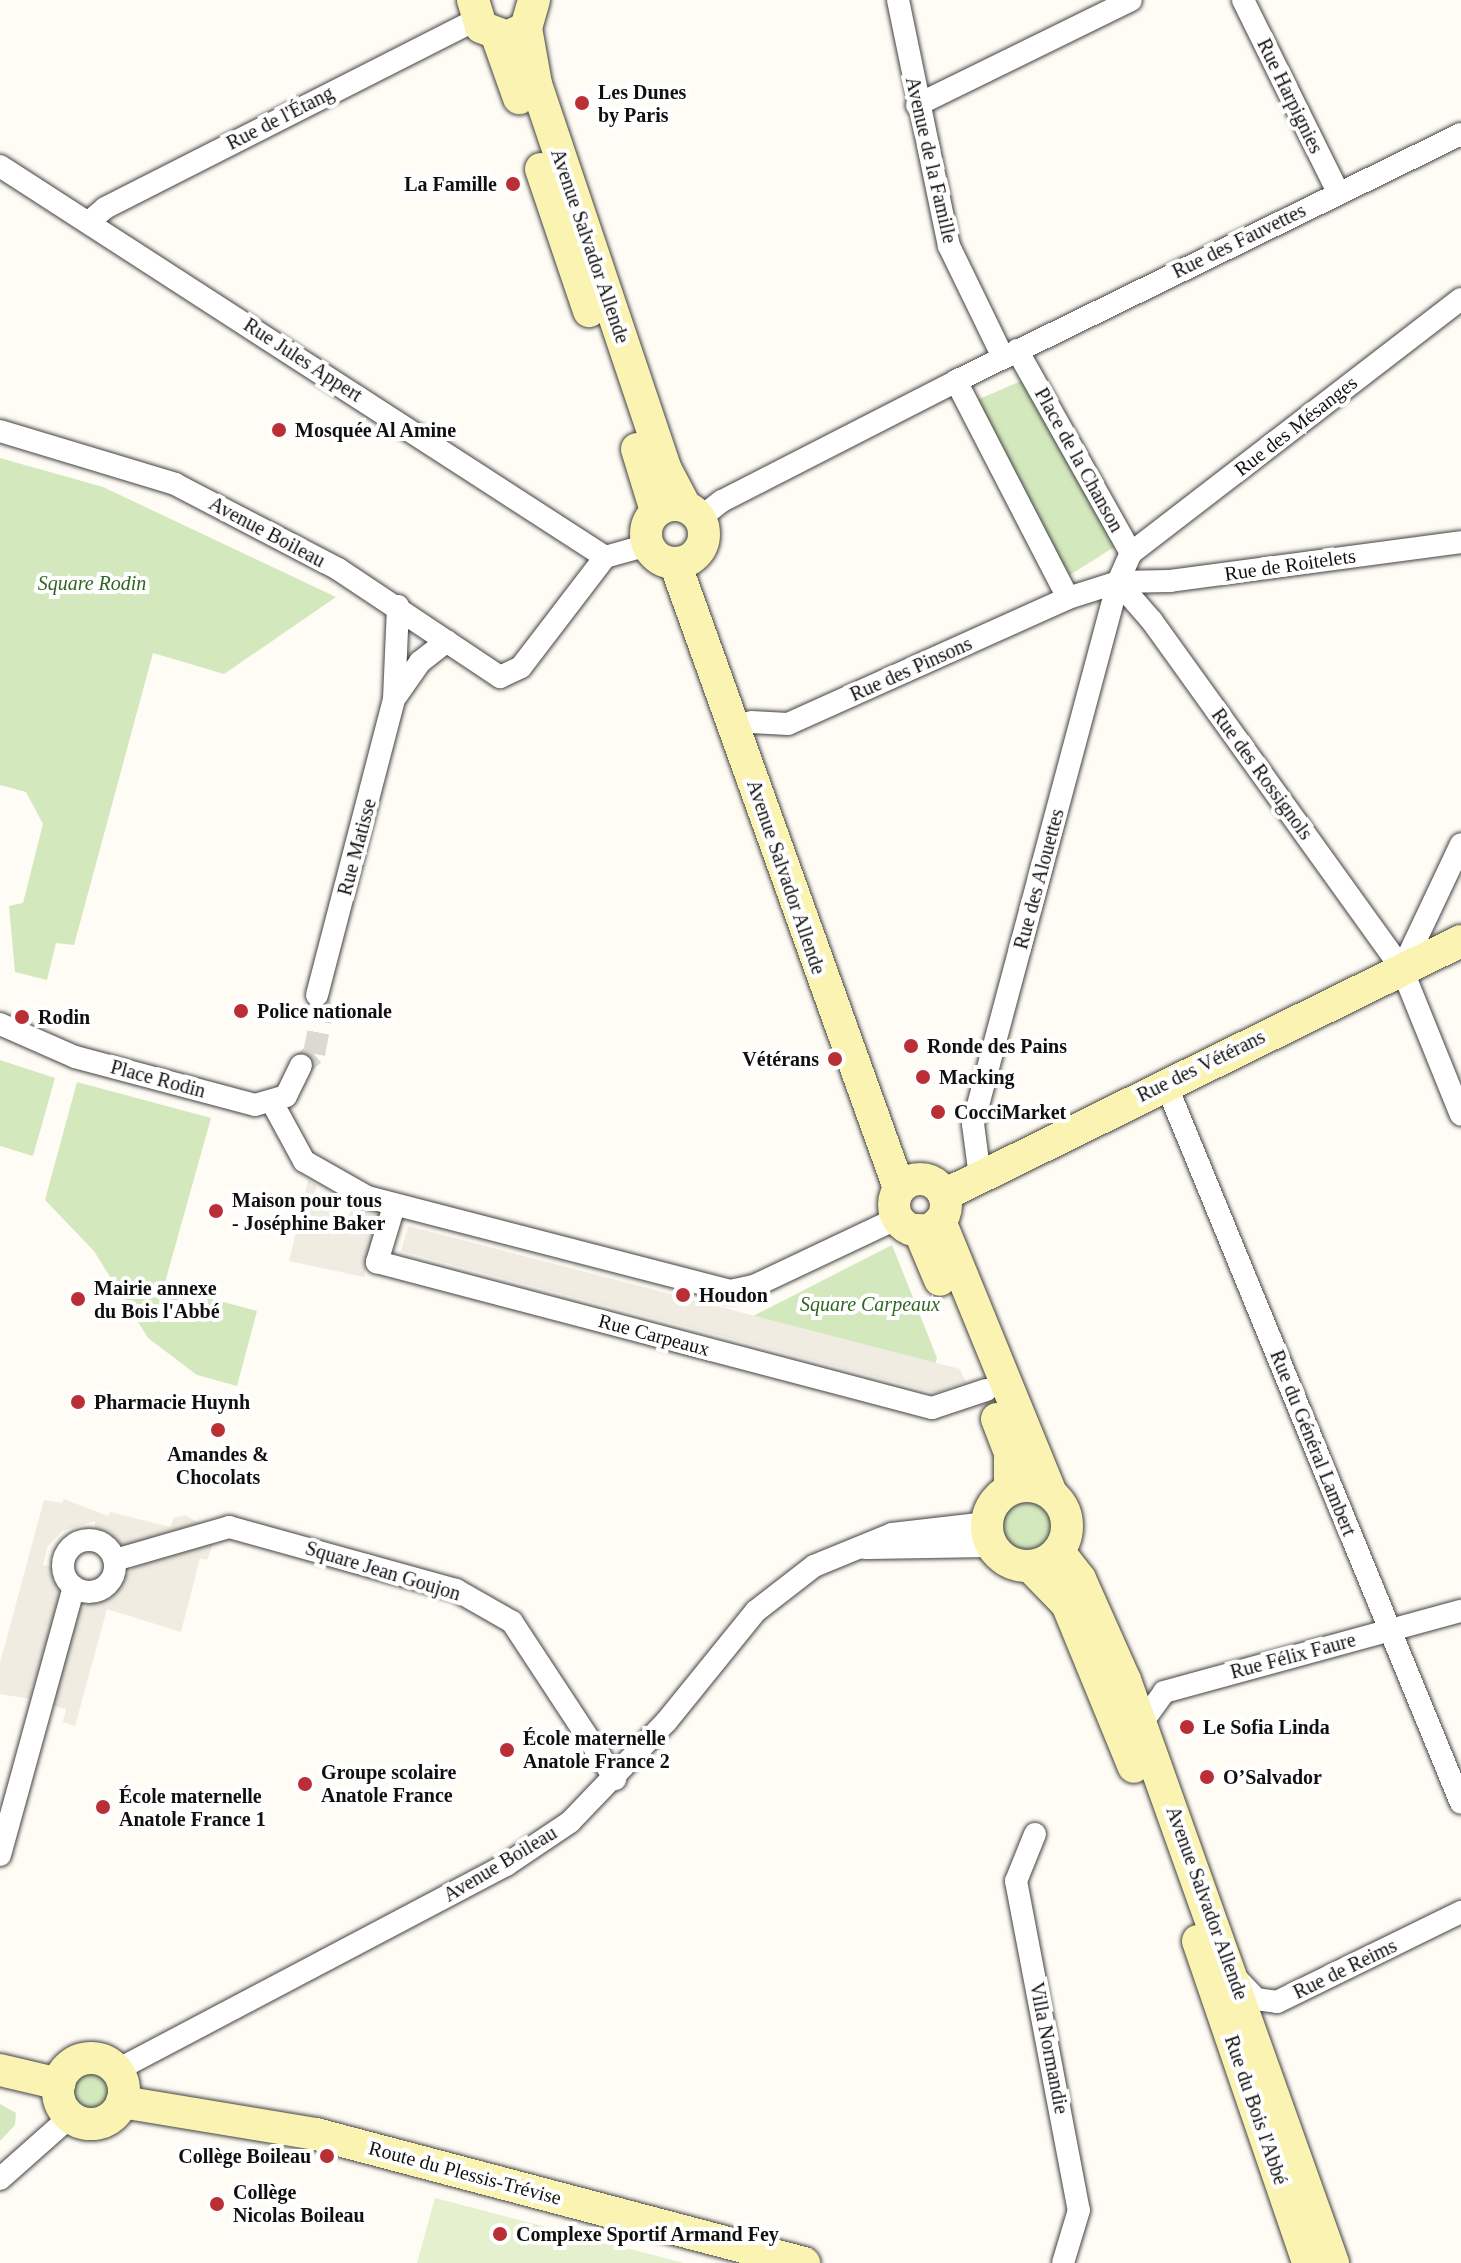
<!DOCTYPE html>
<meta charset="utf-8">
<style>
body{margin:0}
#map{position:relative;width:1461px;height:2263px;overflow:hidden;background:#fefcf4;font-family:"Times New Roman",serif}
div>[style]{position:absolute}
.green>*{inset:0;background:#d4e8be}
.round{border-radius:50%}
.pitch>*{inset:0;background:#e5f0cf}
.plaza>*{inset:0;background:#f0ece1}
.street-tunnel>*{height:22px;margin-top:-11px;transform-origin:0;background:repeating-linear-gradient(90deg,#dad9d2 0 22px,transparent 0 33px)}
.roads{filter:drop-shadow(0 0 2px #434343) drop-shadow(0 0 2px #434343)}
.street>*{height:22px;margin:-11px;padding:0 11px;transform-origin:11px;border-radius:11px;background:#fff}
.street>.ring{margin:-11px;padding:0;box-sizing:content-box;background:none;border:22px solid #fff;border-radius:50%}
.secondary>*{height:32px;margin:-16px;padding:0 16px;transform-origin:16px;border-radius:16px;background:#fbf3b2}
.secondary>.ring{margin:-16px;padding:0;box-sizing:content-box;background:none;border:32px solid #fbf3b2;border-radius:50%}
.dots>*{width:22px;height:22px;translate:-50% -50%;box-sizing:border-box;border:4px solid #fff;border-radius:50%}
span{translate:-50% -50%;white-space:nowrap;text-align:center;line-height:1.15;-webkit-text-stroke:8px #fff;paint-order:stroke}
.poi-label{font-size:20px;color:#101010;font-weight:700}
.left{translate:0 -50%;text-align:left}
.right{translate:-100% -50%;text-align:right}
.street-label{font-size:20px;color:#101010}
.park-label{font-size:20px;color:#306622;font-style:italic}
</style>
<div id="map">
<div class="green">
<div style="clip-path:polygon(1028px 378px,1119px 544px,1065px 578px,977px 400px)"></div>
<div style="clip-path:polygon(0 458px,103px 487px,336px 597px,224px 674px,153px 653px,74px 945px,56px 943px,47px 980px,15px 972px,9px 906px,23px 903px,43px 824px,26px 792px,0 785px)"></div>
<div style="clip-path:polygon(0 1060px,55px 1078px,33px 1156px,0 1146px)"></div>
<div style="clip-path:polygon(77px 1082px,211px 1118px,164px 1286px,257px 1311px,237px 1386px,197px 1375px,148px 1338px,94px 1251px,45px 1200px)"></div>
<div style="clip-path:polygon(892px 1245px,937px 1358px,935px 1365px,753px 1316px)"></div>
<div class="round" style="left:1002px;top:1502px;width:50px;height:50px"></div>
<div class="round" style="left:74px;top:2074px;width:36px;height:36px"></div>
<div style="clip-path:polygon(0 2104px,16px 2113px,15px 2125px,0 2141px)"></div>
</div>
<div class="pitch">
<div style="clip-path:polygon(435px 2198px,466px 2206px,684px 2263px,417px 2263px)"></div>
</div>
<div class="plaza">
<div style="clip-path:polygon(308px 1180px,317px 1186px,311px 1200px,348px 1217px,355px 1200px,379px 1216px,364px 1277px,289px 1261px)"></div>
<div style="clip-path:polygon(408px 1226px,960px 1369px,966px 1382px,936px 1393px,401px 1251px)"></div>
<div style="clip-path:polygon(64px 1499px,108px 1516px,110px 1512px,170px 1527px,174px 1518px,185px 1515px,199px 1523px,125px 1546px,95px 1532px,95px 1521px,62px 1531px,48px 1546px,43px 1565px,54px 1567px,60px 1596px,30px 1699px,0 1694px,0 1663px,44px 1500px,62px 1503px)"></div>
<div style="clip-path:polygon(215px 1539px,207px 1560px,200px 1558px,181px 1632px,107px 1609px,75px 1726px,63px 1722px,66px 1709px,44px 1703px,78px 1610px,111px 1593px,133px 1568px)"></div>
</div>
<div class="street-tunnel">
<div style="left:301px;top:1065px;width:17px;rotate:-40deg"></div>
<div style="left:314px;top:1054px;width:43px;rotate:-79.2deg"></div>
<div style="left:322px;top:1012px;width:18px;rotate:-106deg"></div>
</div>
<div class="roads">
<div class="street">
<div style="left:898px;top:0;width:251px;rotate:78.3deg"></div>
<div style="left:949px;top:246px;width:123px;rotate:64.1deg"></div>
<div style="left:1243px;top:0;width:214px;rotate:63.7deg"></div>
<div style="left:917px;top:105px;width:238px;rotate:-26.1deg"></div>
<div style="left:0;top:166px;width:720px;rotate:32.87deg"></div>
<div style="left:89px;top:222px;width:21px;rotate:-41deg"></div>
<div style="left:105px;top:208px;width:416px;rotate:-26.9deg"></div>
<div style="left:1017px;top:350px;width:233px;rotate:60.7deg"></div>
<div style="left:956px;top:381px;width:244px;rotate:62.7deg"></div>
<div style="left:0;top:431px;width:183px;rotate:16.8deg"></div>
<div style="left:175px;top:484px;width:184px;rotate:27.5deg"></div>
<div style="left:338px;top:569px;width:195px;rotate:33.7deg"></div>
<div style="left:500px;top:677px;width:23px;rotate:-25deg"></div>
<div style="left:521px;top:667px;width:138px;rotate:-52.6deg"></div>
<div style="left:605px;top:557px;width:45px;rotate:-15.6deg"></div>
<div style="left:700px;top:518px;width:28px;rotate:-38deg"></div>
<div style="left:722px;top:501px;width:263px;rotate:-27.1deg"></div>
<div style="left:956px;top:381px;width:562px;rotate:-26.06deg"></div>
<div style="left:1118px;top:582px;width:52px;rotate:48.9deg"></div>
<div style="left:1152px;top:621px;width:428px;rotate:54.3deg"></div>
<div style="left:1402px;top:969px;width:157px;rotate:68deg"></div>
<div style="left:1118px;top:582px;width:52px;rotate:-1.1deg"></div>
<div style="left:1170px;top:581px;width:294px;rotate:-7.6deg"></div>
<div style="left:397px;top:695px;width:40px;rotate:-55.1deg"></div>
<div style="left:420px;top:662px;width:34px;rotate:-38deg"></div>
<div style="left:751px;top:722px;width:37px;rotate:3deg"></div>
<div style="left:788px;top:724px;width:307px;rotate:-24.2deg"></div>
<div style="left:1068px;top:598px;width:52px;rotate:-17.7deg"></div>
<div style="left:1118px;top:582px;width:32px;rotate:-66deg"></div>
<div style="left:1131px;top:553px;width:416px;rotate:-37.6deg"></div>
<div style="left:1402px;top:969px;width:138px;rotate:-64.7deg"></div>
<div style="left:317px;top:995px;width:306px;rotate:-75.4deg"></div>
<div style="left:394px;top:699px;width:93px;rotate:-87.5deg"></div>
<div style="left:0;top:1024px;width:82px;rotate:23.7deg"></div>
<div style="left:75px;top:1057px;width:186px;rotate:14.9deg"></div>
<div style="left:255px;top:1105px;width:32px;rotate:-16deg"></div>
<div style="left:286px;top:1096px;width:34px;rotate:-64deg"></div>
<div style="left:1165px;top:1082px;width:779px;rotate:67.68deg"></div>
<div style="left:273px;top:1104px;width:65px;rotate:61.5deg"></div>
<div style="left:304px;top:1161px;width:73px;rotate:29.7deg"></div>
<div style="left:367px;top:1197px;width:375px;rotate:14.5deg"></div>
<div style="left:730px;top:1291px;width:25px;rotate:-12deg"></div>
<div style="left:754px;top:1286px;width:159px;rotate:-25.3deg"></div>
<div style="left:980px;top:1177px;width:53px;rotate:-97.5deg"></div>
<div style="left:973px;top:1124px;width:561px;rotate:-75.02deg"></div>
<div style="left:394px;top:1206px;width:59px;rotate:106.9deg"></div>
<div style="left:377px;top:1262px;width:574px;rotate:14.74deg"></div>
<div style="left:932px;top:1408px;width:57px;rotate:-18.4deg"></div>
<div class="ring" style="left:63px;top:1540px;width:30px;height:30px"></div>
<div style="left:865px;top:1548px;width:128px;rotate:-0.9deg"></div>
<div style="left:115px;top:1560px;width:119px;rotate:-16.1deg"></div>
<div style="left:229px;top:1527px;width:236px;rotate:15.5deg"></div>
<div style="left:456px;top:1590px;width:64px;rotate:29.7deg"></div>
<div style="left:512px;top:1622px;width:188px;rotate:56.7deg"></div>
<div style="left:1141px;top:1724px;width:39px;rotate:-54deg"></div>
<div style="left:1164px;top:1692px;width:308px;rotate:-15.3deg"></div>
<div style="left:1035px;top:1834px;width:51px;rotate:112deg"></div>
<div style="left:1016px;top:1881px;width:335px;rotate:79.2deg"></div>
<div style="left:1079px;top:2210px;width:55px;rotate:106.8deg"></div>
<div style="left:0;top:1855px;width:278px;rotate:-74.6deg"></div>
<div style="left:1236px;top:1978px;width:29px;rotate:46deg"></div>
<div style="left:1256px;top:1999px;width:21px;rotate:8deg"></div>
<div style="left:1277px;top:2002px;width:205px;rotate:-26.1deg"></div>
<div style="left:117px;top:2070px;width:440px;rotate:-27.8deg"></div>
<div style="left:506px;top:1865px;width:77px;rotate:-33.9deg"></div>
<div style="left:570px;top:1822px;width:139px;rotate:-46.2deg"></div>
<div style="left:666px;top:1722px;width:143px;rotate:-51deg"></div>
<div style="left:756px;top:1611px;width:73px;rotate:-37.8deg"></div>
<div style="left:814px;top:1566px;width:84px;rotate:-22.3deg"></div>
<div style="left:892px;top:1534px;width:96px;rotate:-6.6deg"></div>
<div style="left:0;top:2179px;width:95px;rotate:-41.6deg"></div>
</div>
<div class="secondary">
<div style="left:473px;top:0;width:28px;rotate:73deg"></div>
<div style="left:481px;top:27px;width:28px;rotate:21deg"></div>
<div style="left:507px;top:37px;width:21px;rotate:-25deg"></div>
<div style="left:526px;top:28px;width:29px;rotate:-74deg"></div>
<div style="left:526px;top:28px;width:57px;rotate:79.9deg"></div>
<div style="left:536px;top:84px;width:405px;rotate:71.4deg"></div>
<div style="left:665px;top:468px;width:43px;rotate:62.2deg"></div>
<div style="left:497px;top:36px;width:66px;rotate:70.5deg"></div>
<div style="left:541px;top:169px;width:150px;rotate:71.3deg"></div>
<div style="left:637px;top:449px;width:65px;rotate:73deg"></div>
<div class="ring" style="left:646px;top:505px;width:26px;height:26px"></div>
<div style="left:675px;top:563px;width:664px;rotate:70.28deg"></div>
<div class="ring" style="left:894px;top:1179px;width:20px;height:20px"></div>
<div style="left:944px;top:1195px;width:576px;rotate:-26.16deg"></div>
<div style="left:940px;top:1221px;width:294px;rotate:67.8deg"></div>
<div style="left:919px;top:1230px;width:54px;rotate:67.2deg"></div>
<div style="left:997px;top:1419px;width:36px;rotate:69deg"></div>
<div style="left:1010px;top:1453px;width:36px;rotate:90deg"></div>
<div class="ring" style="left:987px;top:1486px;width:48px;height:48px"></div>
<div style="left:1059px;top:1552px;width:34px;rotate:52deg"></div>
<div style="left:1080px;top:1579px;width:111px;rotate:66deg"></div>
<div style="left:1125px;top:1680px;width:619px;rotate:70.36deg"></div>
<div style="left:1030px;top:1566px;width:53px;rotate:45.8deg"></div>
<div style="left:1067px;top:1604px;width:176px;rotate:67.7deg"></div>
<div style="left:1198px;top:1941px;width:340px;rotate:71.1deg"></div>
<div class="ring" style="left:58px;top:2058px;width:34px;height:34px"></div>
<div style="left:0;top:2070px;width:61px;rotate:13.3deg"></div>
<div style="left:122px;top:2102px;width:197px;rotate:9.4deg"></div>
<div style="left:316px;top:2134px;width:505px;rotate:14.81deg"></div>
</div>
</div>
<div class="dots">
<div style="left:582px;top:103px;background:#ba2e35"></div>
<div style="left:513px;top:184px;background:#ba2e35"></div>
<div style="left:279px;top:430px;background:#ba2e35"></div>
<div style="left:241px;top:1011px;background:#ba2e35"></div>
<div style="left:22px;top:1017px;background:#ba2e35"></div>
<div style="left:911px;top:1046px;background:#ba2e35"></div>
<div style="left:835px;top:1059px;background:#ba2e35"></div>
<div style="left:923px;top:1077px;background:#ba2e35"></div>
<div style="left:938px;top:1112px;background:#ba2e35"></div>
<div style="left:216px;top:1211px;background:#ba2e35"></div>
<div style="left:683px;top:1295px;background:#ba2e35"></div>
<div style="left:78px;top:1299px;background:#ba2e35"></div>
<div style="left:78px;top:1402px;background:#ba2e35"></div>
<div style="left:218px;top:1430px;background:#ba2e35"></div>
<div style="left:1187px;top:1727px;background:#ba2e35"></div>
<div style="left:507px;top:1750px;background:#ba2e35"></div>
<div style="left:1207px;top:1777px;background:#ba2e35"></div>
<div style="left:305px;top:1784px;background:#ba2e35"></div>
<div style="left:103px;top:1807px;background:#ba2e35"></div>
<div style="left:327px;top:2156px;background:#ba2e35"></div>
<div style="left:217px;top:2204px;background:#ba2e35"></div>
<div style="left:500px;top:2234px;background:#ba2e35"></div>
</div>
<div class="poi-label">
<span class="left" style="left:598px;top:104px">Les Dunes<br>by Paris</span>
<span class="right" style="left:497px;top:184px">La Famille</span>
<span class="left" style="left:295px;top:430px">Mosquée Al Amine</span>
<span class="left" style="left:257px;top:1011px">Police nationale</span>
<span class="left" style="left:38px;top:1017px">Rodin</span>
<span class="left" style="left:927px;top:1046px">Ronde des Pains</span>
<span class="right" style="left:819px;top:1059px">Vétérans</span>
<span class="left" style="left:939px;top:1077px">Macking</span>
<span class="left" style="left:954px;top:1112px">CocciMarket</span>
<span class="left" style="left:232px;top:1212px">Maison pour tous<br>- Joséphine Baker</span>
<span class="left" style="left:94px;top:1300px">Mairie annexe<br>du Bois l'Abbé</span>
<span class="left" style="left:699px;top:1295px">Houdon</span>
<span class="left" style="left:94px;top:1402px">Pharmacie Huynh</span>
<span style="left:218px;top:1466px">Amandes &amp;<br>Chocolats</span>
<span class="left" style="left:1203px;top:1727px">Le Sofia Linda</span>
<span class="left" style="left:523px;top:1750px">École maternelle<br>Anatole France 2</span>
<span class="left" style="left:321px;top:1784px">Groupe scolaire<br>Anatole France</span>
<span class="left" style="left:1223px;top:1777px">O’Salvador</span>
<span class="left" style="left:119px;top:1808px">École maternelle<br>Anatole France 1</span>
<span class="right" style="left:311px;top:2156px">Collège Boileau</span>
<span class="left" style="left:233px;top:2204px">Collège<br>Nicolas Boileau</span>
<span class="left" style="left:516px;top:2234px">Complexe Sportif Armand Fey</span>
</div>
<div class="street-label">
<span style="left:1290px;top:96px;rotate:64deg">Rue Harpignies</span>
<span style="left:280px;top:118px;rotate:-27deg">Rue de l'Étang</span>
<span style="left:931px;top:160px;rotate:77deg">Avenue de la Famille</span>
<span style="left:1239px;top:241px;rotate:-26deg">Rue des Fauvettes</span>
<span style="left:590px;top:246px;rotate:71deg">Avenue Salvador Allende</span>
<span style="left:303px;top:360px;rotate:33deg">Rue Jules Appert</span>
<span style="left:1296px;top:426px;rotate:-38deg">Rue des Mésanges</span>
<span style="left:1079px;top:460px;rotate:61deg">Place de la Chanson</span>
<span style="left:267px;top:532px;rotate:28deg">Avenue Boileau</span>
<span style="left:1290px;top:565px;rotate:-8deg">Rue de Roitelets</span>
<span style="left:911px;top:669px;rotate:-24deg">Rue des Pinsons</span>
<span style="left:1262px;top:774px;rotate:54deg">Rue des Rossignols</span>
<span style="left:357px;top:847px;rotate:-75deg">Rue Matisse</span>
<span style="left:786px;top:877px;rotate:71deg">Avenue Salvador Allende</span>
<span style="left:1039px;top:879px;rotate:-75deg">Rue des Alouettes</span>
<span style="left:1201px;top:1066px;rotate:-26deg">Rue des Vétérans</span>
<span style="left:158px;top:1079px;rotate:15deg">Place Rodin</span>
<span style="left:654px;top:1335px;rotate:15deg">Rue Carpeaux</span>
<span style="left:1313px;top:1443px;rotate:68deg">Rue du Général Lambert</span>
<span style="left:383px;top:1571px;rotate:17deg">Square Jean Goujon</span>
<span style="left:1293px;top:1656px;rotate:-15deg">Rue Félix Faure</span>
<span style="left:500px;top:1864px;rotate:-31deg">Avenue Boileau</span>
<span style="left:1207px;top:1903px;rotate:70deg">Avenue Salvador Allende</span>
<span style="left:1345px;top:1969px;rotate:-26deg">Rue de Reims</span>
<span style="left:1049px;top:2048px;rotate:79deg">Villa Normandie</span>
<span style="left:1256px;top:2110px;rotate:71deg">Rue du Bois l'Abbé</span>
<span style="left:465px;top:2173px;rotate:15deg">Route du Plessis-Trévise</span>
</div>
<div class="park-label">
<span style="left:92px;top:583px">Square Rodin</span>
<span style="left:870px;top:1304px">Square Carpeaux</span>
</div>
</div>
